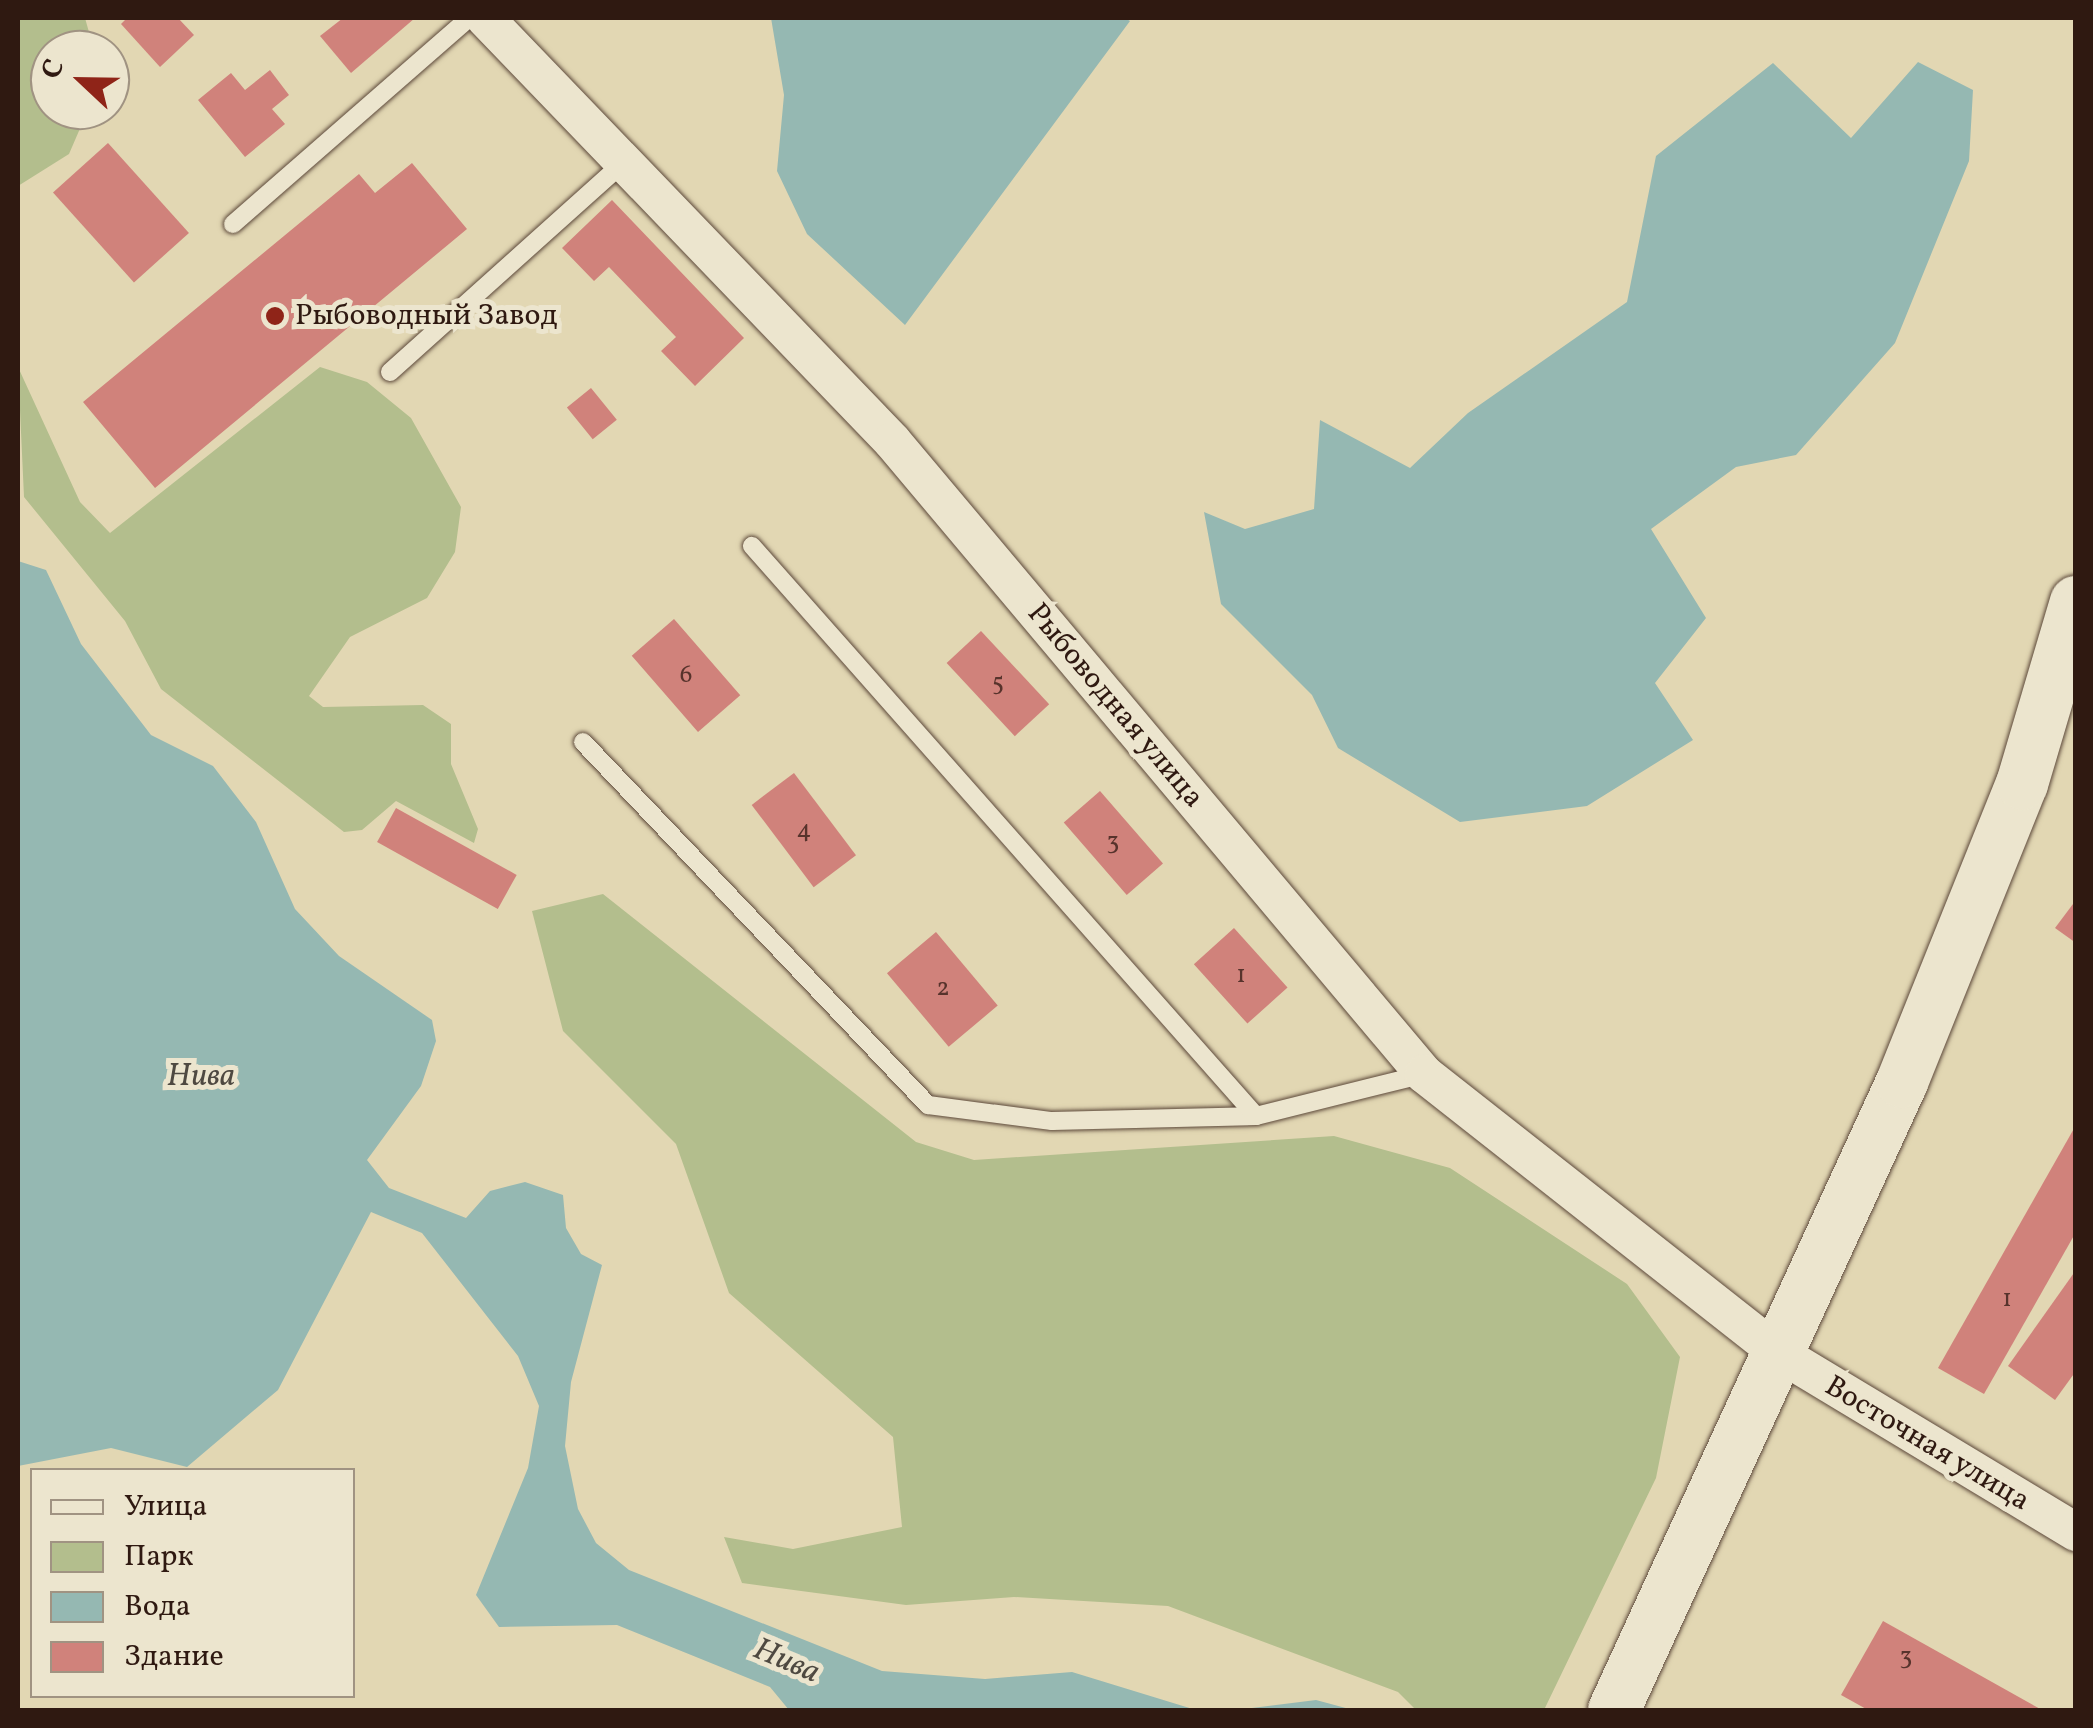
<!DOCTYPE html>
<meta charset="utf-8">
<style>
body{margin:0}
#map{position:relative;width:2093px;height:1728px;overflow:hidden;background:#e2d7b3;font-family:Vollkorn,serif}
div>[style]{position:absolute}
.green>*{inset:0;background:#b3be8d}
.water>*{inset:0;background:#95b8b2}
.building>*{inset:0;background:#d0827b;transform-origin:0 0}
.roads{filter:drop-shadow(0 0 2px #5c483a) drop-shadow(0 0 2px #5c483a)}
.service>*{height:18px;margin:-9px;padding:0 9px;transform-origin:9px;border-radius:9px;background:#ece5ce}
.minor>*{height:38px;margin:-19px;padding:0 19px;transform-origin:19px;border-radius:19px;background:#ece5ce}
.secondary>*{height:52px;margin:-26px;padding:0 26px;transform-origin:26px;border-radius:26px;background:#ece5ce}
.dots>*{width:28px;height:28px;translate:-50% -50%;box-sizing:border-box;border:5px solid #ece5ce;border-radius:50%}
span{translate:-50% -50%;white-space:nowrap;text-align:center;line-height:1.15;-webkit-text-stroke:10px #ece5ce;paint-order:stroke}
.number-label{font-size:25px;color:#57332c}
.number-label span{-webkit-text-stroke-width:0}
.poi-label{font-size:30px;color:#2f1911}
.left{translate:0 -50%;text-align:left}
.street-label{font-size:30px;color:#2f1911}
.water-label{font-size:32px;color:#4e4941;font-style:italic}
.frame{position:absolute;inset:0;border:20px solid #2f1911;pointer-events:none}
.legend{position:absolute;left:30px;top:1468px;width:325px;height:230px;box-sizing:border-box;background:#ece5ce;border:2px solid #a09382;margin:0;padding:12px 18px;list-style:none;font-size:30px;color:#2f1911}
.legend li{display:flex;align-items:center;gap:20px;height:50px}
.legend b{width:50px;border:2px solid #a09382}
.north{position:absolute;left:30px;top:30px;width:100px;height:100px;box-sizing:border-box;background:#ece5ce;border:2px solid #a09382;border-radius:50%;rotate:292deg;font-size:28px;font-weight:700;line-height:40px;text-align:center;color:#2f1911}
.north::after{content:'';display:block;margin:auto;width:35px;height:45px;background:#8f2418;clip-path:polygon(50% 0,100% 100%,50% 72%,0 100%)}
</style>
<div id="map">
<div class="green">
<div style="clip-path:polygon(18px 18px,85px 18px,94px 50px,50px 50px,50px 110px,88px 110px,69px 154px,18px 186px)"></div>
<div style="clip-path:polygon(18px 367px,80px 502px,110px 533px,320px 367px,367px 382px,411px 418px,461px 507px,455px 552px,427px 598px,350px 637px,309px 696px,323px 707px,423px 705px,451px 724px,451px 764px,478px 829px,474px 843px,396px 801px,362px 830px,344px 832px,161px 689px,125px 621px,24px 497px)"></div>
<div style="clip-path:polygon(603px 894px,916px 1142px,974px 1160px,1334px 1136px,1450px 1168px,1627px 1284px,1680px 1357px,1656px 1478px,1544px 1710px,1416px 1710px,1398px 1692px,1168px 1606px,1014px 1597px,906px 1605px,742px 1583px,724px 1537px,793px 1549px,902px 1527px,893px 1437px,729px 1293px,676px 1144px,563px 1031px,532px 911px)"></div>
</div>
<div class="water">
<div style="clip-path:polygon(771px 18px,1125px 18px,1130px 21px,905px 325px,807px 234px,777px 171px,784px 95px)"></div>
<div style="clip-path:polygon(1918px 62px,1973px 90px,1969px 161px,1895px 343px,1796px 455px,1736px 467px,1651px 529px,1706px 618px,1655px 683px,1693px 740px,1587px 806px,1460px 822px,1338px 748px,1312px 695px,1221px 604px,1204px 512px,1245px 529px,1314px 509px,1320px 420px,1410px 468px,1468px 413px,1627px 302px,1656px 156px,1773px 63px,1851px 138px)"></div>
<div style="clip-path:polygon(18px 561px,46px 570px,81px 644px,151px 735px,213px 766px,256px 822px,295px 909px,339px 956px,432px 1020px,436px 1041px,421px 1086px,367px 1160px,389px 1188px,466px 1218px,490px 1191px,525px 1182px,563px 1195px,566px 1228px,581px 1254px,602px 1265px,571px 1382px,565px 1446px,578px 1509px,596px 1543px,629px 1570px,882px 1671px,985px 1679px,1072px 1672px,1196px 1710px,789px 1710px,770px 1687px,617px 1625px,499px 1627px,476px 1595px,528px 1468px,539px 1406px,518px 1356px,422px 1233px,371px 1212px,278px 1390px,187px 1467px,111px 1448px,18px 1466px)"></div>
<div style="clip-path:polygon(1316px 1700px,1353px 1710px,1236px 1710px)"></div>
</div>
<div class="building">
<div style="clip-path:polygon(127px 18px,178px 18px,194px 35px,160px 67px,121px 24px)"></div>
<div style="clip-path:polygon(343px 18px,415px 18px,351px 73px,320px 36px)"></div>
<div style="clip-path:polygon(270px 70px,289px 95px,272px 109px,285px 124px,245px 157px,198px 100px,231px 73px,245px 90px)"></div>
<div style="left:108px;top:143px;width:121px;height:74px;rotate:48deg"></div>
<div style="clip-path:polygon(412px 163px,467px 229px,155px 488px,83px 402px,359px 174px,375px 193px)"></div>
<div style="clip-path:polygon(612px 200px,744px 338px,695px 386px,661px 351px,676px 337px,609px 267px,594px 281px,562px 248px)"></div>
<div style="left:591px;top:388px;width:41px;height:31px;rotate:51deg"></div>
<div style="left:674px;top:619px;width:101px;height:56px;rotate:49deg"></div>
<div style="left:981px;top:631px;width:100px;height:47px;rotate:47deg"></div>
<div style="left:794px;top:773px;width:103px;height:53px;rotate:53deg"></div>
<div style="left:1100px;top:791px;width:96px;height:48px;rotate:49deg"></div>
<div style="left:396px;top:808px;width:138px;height:39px;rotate:29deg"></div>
<div style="clip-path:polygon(2076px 900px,2076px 943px,2055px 928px)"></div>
<div style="left:1234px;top:928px;width:80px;height:54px;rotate:48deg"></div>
<div style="left:936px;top:932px;width:96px;height:64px;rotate:50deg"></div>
<div style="clip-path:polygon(2076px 1125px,2076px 1232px,1984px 1394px,1938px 1368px)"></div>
<div style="clip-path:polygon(2076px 1270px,2076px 1371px,2055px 1400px,2008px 1366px)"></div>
<div style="clip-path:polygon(1883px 1621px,2042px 1710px,1868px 1710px,1841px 1695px)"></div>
</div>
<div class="roads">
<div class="service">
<div style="left:233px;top:224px;width:313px;rotate:-41.1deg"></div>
<div style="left:390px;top:372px;width:310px;rotate:-41.9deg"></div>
<div style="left:583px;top:742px;width:501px;rotate:46.46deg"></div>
<div style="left:928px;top:1105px;width:125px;rotate:7.4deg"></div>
<div style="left:1052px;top:1121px;width:204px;rotate:-1.4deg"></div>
<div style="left:1256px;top:1116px;width:761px;rotate:-131.48deg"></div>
<div style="left:1256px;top:1116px;width:173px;rotate:-14deg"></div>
</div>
<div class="minor">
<div style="left:485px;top:18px;width:587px;rotate:46.1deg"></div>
<div style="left:892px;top:441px;width:827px;rotate:49.95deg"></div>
<div style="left:1424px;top:1074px;width:452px;rotate:38.2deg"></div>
<div style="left:1779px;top:1353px;width:347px;rotate:31.1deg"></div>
</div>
<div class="secondary">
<div style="left:1614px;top:1710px;width:691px;rotate:-65.36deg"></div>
<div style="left:1902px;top:1082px;width:321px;rotate:-68.1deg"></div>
<div style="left:2022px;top:784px;width:190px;rotate:-73.5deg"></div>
</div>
</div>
<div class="dots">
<div style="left:275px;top:316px;background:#8f2418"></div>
</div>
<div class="number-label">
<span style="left:686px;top:676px">6</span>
<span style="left:998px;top:684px">5</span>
<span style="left:804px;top:831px">4</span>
<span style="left:1113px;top:843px">3</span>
<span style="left:1241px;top:976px">1</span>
<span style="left:943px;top:989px">2</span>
<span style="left:2007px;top:1300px">1</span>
<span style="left:1906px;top:1658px">3</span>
</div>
<div class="poi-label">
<span class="left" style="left:295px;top:316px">Рыбоводный Завод</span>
</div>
<div class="street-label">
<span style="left:1115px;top:706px;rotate:50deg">Рыбоводная улица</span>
<span style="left:1927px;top:1444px;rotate:31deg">Восточная улица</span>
</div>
<div class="water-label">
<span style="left:201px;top:1077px">Нива</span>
<span style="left:786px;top:1662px;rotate:23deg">Нива</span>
</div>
<div class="frame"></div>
<ul class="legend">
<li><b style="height:12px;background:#ece5ce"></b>Улица</li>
<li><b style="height:28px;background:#b3be8d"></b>Парк</li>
<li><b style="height:28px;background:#95b8b2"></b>Вода</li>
<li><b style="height:28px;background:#d0827b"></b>Здание</li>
</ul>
<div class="north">С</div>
</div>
